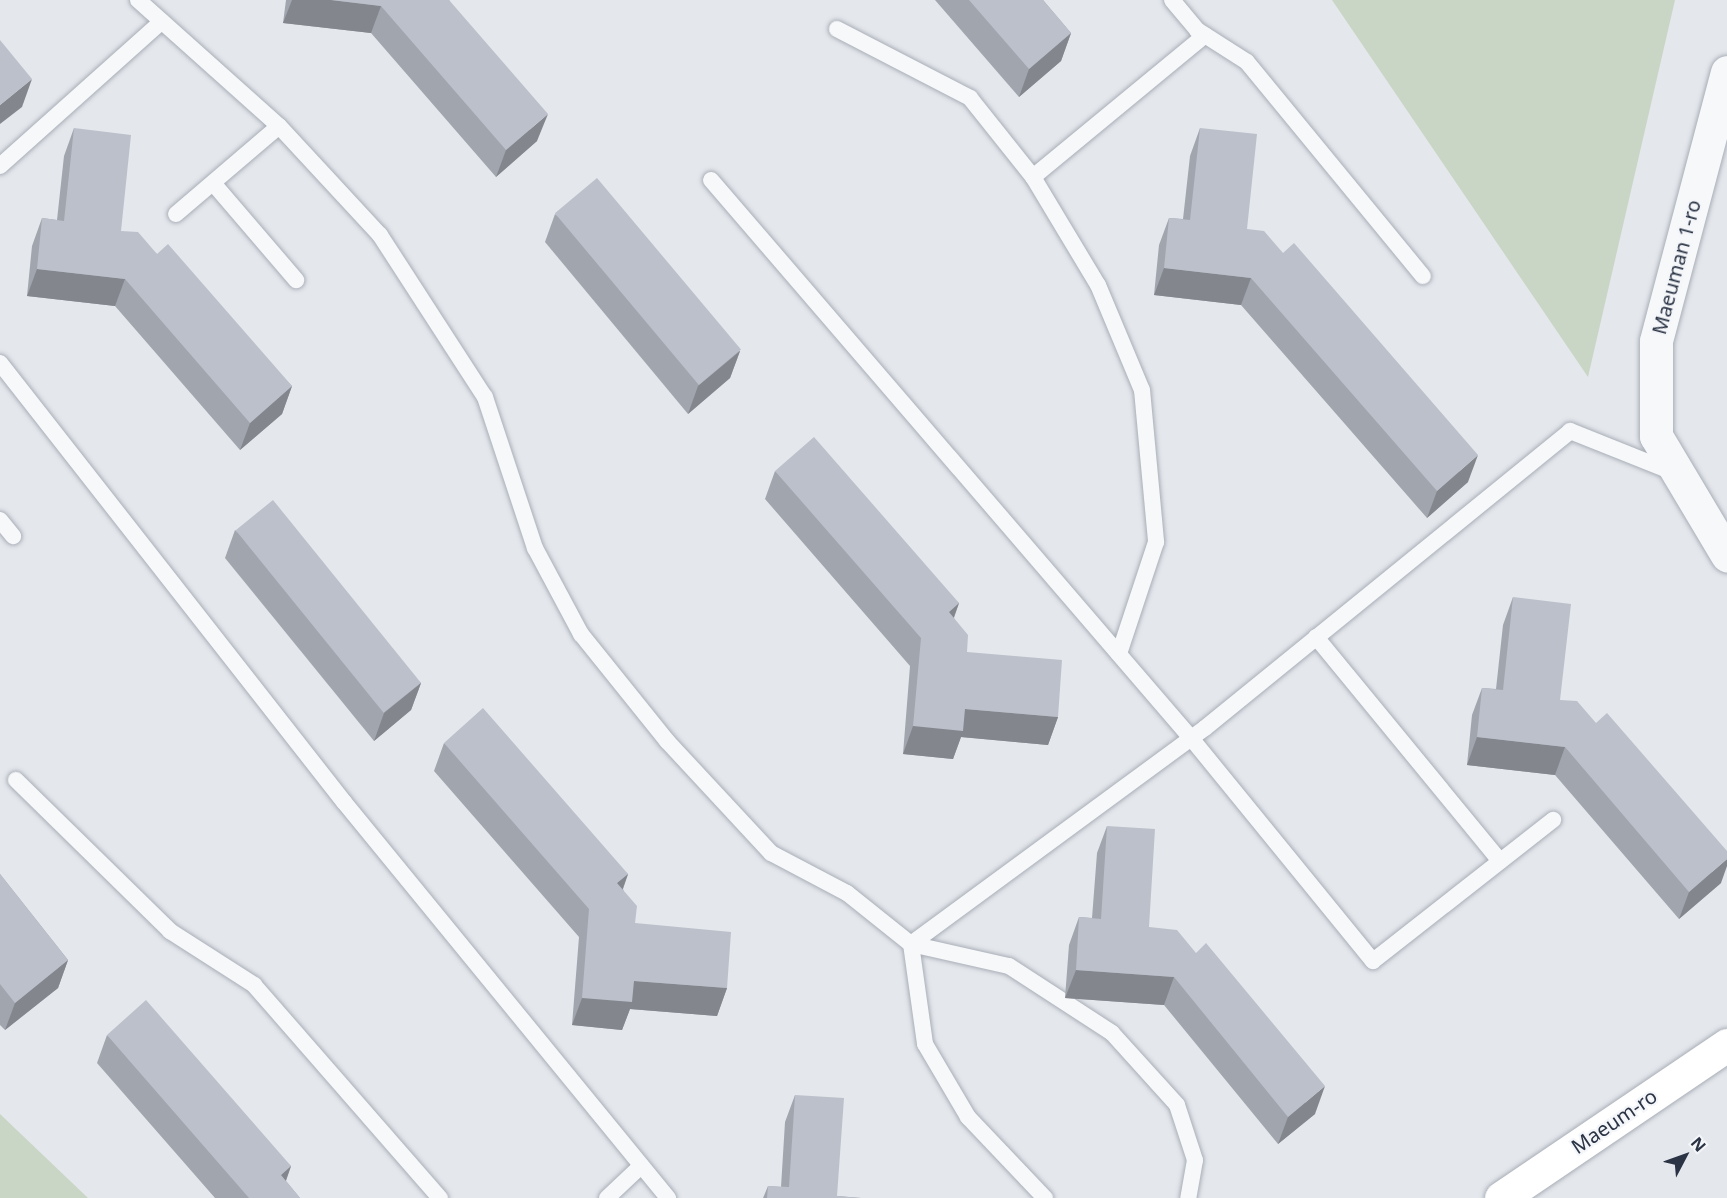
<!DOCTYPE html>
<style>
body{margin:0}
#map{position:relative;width:1727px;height:1198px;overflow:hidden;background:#e4e7ec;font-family:"Noto Sans",sans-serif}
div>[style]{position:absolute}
.green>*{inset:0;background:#c9d6c5}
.roads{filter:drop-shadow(0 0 2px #a9aeb7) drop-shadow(0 0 2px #a9aeb7)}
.lane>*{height:16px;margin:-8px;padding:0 8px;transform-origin:8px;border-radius:8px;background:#f7f8fa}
.street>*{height:33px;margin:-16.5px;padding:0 16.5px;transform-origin:16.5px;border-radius:16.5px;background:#f7f8fa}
.secondary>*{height:33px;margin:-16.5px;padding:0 16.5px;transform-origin:16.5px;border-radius:16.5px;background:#fff}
.wall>*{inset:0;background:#a1a5ae}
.shaded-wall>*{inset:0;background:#83868d}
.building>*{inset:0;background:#bbc0ca;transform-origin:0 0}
span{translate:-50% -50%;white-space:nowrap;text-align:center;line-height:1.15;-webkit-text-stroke:4.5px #f4f6f9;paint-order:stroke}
.street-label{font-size:20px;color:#2b3445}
.north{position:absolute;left:1655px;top:1126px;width:60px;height:60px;-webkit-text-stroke:4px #f4f6f9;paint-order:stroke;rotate:49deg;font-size:16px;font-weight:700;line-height:24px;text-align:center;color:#2b3445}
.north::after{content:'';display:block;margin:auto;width:21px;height:27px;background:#2b3445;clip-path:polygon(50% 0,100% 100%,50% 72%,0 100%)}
</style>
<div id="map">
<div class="green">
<div style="clip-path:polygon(1332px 0,1675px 0,1588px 377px)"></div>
<div style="clip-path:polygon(0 1114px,88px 1198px,0 1198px)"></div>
</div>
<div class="roads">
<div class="lane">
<div style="left:138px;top:0;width:189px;rotate:41.8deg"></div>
<div style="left:279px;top:126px;width:149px;rotate:47.2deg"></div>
<div style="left:380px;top:235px;width:193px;rotate:57.1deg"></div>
<div style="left:485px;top:397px;width:159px;rotate:71.7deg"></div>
<div style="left:535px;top:548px;width:98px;rotate:61.9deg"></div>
<div style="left:581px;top:634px;width:137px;rotate:51.2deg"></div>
<div style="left:667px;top:741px;width:153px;rotate:47.1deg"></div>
<div style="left:771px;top:853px;width:86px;rotate:27.8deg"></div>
<div style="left:847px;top:893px;width:82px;rotate:38.6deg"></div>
<div style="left:911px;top:944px;width:100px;rotate:12.7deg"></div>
<div style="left:1009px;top:966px;width:123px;rotate:33deg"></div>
<div style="left:1112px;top:1033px;width:97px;rotate:47.9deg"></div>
<div style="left:1177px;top:1105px;width:58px;rotate:71.9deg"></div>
<div style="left:1195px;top:1160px;width:39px;rotate:100deg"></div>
<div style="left:1172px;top:0;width:39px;rotate:50deg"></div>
<div style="left:1197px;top:30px;width:59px;rotate:32.6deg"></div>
<div style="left:1247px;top:62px;width:277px;rotate:50.6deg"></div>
<div style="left:837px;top:29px;width:150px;rotate:27.4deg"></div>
<div style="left:970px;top:98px;width:101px;rotate:51.4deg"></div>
<div style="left:1033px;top:177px;width:126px;rotate:59deg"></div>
<div style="left:1098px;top:285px;width:114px;rotate:67.3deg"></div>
<div style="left:1142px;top:390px;width:153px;rotate:84.7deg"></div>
<div style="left:1156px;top:542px;width:118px;rotate:108.3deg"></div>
<div style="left:0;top:166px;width:217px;rotate:-41.8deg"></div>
<div style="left:1033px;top:177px;width:223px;rotate:-39.5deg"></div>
<div style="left:711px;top:180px;width:736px;rotate:49.3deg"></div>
<div style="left:1191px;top:738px;width:288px;rotate:50.8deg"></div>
<div style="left:1373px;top:961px;width:229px;rotate:-38.1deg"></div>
<div style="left:213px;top:183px;width:128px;rotate:49.4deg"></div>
<div style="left:176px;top:214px;width:135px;rotate:-40.5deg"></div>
<div style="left:0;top:363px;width:558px;rotate:51.92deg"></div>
<div style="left:344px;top:802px;width:512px;rotate:50.71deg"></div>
<div style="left:0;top:520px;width:21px;rotate:51deg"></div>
<div style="left:1316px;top:637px;width:290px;rotate:50.6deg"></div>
<div style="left:16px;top:780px;width:216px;rotate:44.4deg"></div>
<div style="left:170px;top:931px;width:100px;rotate:32.7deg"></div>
<div style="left:254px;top:985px;width:283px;rotate:48.9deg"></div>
<div style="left:911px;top:944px;width:365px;rotate:-36.3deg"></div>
<div style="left:1205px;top:728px;width:471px;rotate:-39.1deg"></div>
<div style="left:1570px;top:431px;width:113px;rotate:21.8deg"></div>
<div style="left:911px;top:944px;width:101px;rotate:82deg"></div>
<div style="left:925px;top:1044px;width:85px;rotate:59.5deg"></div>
<div style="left:968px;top:1117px;width:112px;rotate:46.5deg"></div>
<div style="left:607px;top:1198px;width:47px;rotate:-43.3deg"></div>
</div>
<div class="street">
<div style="left:1727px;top:72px;width:278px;rotate:104.8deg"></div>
<div style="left:1656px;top:341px;width:95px;rotate:90deg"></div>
<div style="left:1656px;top:436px;width:139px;rotate:59.2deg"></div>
</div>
<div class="secondary">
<div style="left:1501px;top:1198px;width:273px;rotate:-34.1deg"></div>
</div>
</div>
<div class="wall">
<div style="clip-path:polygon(286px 0,449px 0,537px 141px,496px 177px,371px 33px,283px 23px)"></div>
<div style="clip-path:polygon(935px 0,1043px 0,1071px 33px,1061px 61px,1019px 97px)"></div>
<div style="clip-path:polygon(74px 128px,121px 231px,157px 254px,292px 386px,282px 414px,240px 450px,115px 306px,27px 296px,32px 246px,42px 218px,57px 220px,64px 156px)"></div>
<div style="clip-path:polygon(1200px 128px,1247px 229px,1468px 482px,1427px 518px,1241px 305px,1154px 295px,1159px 245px,1169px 218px,1183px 219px,1190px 156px)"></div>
<div style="clip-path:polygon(555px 214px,740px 351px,730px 378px,688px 414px,545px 242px)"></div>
<div style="clip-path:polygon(775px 471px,959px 603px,954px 618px,967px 652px,1058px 717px,1048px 745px,961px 737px,953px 759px,903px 754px,910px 666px,765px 499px)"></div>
<div style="clip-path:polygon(235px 530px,421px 683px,411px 710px,374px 741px,225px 558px)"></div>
<div style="clip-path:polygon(1513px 597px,1560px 700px,1721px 883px,1679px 919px,1555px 775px,1467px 765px,1472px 715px,1482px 688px,1496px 689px,1503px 625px)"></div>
<div style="clip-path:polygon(444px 743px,628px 874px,623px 889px,635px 923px,727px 988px,717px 1016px,630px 1009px,622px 1030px,572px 1025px,579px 937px,434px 771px)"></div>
<div style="clip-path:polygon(1107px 826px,1149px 927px,1315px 1114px,1278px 1144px,1164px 1005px,1065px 998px,1069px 945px,1079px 917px,1092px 918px,1097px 853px)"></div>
<div style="clip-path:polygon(0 874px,68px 960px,58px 988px,5px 1030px,0 1025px)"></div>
<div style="clip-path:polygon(107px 1035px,291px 1166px,286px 1181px,300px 1198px,215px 1198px,97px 1063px)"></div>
<div style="clip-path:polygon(795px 1095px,837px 1196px,861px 1198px,763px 1198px,768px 1186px,781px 1187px,785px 1122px)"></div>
</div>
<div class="shaded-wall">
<div style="clip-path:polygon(292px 0,331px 0,381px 6px,371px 33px,283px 23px)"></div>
<div style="clip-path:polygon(1071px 33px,1061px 61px,1019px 97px,1029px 69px)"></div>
<div style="clip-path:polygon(32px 79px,22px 107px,0 124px,0 105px)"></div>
<div style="clip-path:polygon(548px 114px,537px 141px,496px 177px,506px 150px)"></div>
<div style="clip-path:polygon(1164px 268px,1251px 278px,1241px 305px,1154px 295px)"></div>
<div style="clip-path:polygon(37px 269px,125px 279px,115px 306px,27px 296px)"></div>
<div style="clip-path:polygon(740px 351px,730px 378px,688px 414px,698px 386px)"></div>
<div style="clip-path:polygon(292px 386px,282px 414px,240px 450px,250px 423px)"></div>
<div style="clip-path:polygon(1478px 455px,1468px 482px,1427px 518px,1437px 491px)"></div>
<div style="clip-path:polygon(959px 603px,949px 630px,949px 612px)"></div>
<div style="clip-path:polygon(421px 683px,411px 710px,374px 741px,384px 713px)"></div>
<div style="clip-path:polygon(965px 709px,1058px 717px,1048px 745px,961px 737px,953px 759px,903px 754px,913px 726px)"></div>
<div style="clip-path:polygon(1477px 737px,1565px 747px,1555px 775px,1467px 765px)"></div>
<div style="clip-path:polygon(1727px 859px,1727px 866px,1721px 883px,1679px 919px,1689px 892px)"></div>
<div style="clip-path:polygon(628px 874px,618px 902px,617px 883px)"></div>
<div style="clip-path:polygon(68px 960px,58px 988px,5px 1030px,15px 1003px)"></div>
<div style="clip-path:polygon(1076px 970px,1174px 977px,1164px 1005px,1065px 998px)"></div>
<div style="clip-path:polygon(634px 981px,727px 988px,717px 1016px,630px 1009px,622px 1030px,572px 1025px,582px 998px)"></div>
<div style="clip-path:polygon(1325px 1086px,1315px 1114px,1278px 1144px,1288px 1117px)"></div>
<div style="clip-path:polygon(291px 1166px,281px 1194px,281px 1175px)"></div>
</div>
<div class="building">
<div style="clip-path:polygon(331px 0,449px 0,548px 114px,506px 150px,381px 6px)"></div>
<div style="clip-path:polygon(969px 0,1043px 0,1071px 33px,1029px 69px)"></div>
<div style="clip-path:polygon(0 40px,32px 79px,0 105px)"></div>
<div style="clip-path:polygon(74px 128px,131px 135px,121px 231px,138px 232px,157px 254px,168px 244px,292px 386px,250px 423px,125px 279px,37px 269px,42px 218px,64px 221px)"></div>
<div style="clip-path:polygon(1200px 128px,1257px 134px,1247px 229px,1264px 231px,1283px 253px,1294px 243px,1478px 455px,1437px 491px,1251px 278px,1164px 268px,1169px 218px,1190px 220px)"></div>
<div style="left:597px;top:178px;width:224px;height:55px;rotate:50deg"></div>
<div style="clip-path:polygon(814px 437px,959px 603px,949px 612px,968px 635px,967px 652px,1062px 660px,1058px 717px,965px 709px,963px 731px,913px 726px,921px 638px,775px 471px)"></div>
<div style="left:273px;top:500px;width:235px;height:48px;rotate:51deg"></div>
<div style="clip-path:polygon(1513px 597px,1571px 604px,1560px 700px,1577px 701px,1596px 723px,1607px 713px,1727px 851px,1727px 859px,1689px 892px,1565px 747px,1477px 737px,1482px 688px,1503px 690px)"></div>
<div style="clip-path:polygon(483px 708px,628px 874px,617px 883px,637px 906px,635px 923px,731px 932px,727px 988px,634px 981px,632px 1002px,582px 998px,589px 909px,444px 743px)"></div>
<div style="clip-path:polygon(1107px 826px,1155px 829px,1149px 927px,1177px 930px,1196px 953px,1206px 943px,1325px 1086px,1288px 1117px,1174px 977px,1076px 970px,1079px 917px,1101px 919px)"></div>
<div style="clip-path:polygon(0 874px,68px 960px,15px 1003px,0 984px)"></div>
<div style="clip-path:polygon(146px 1000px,291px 1166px,281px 1175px,300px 1198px,249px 1198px,107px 1035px)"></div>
<div style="clip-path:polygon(795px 1095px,844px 1098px,837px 1196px,861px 1198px,767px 1198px,768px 1186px,789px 1187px)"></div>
</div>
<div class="street-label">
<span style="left:1676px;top:267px;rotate:-75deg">Maeuman 1-ro</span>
<span style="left:1614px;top:1121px;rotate:-34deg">Maeum-ro</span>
</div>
<div class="north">N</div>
</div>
